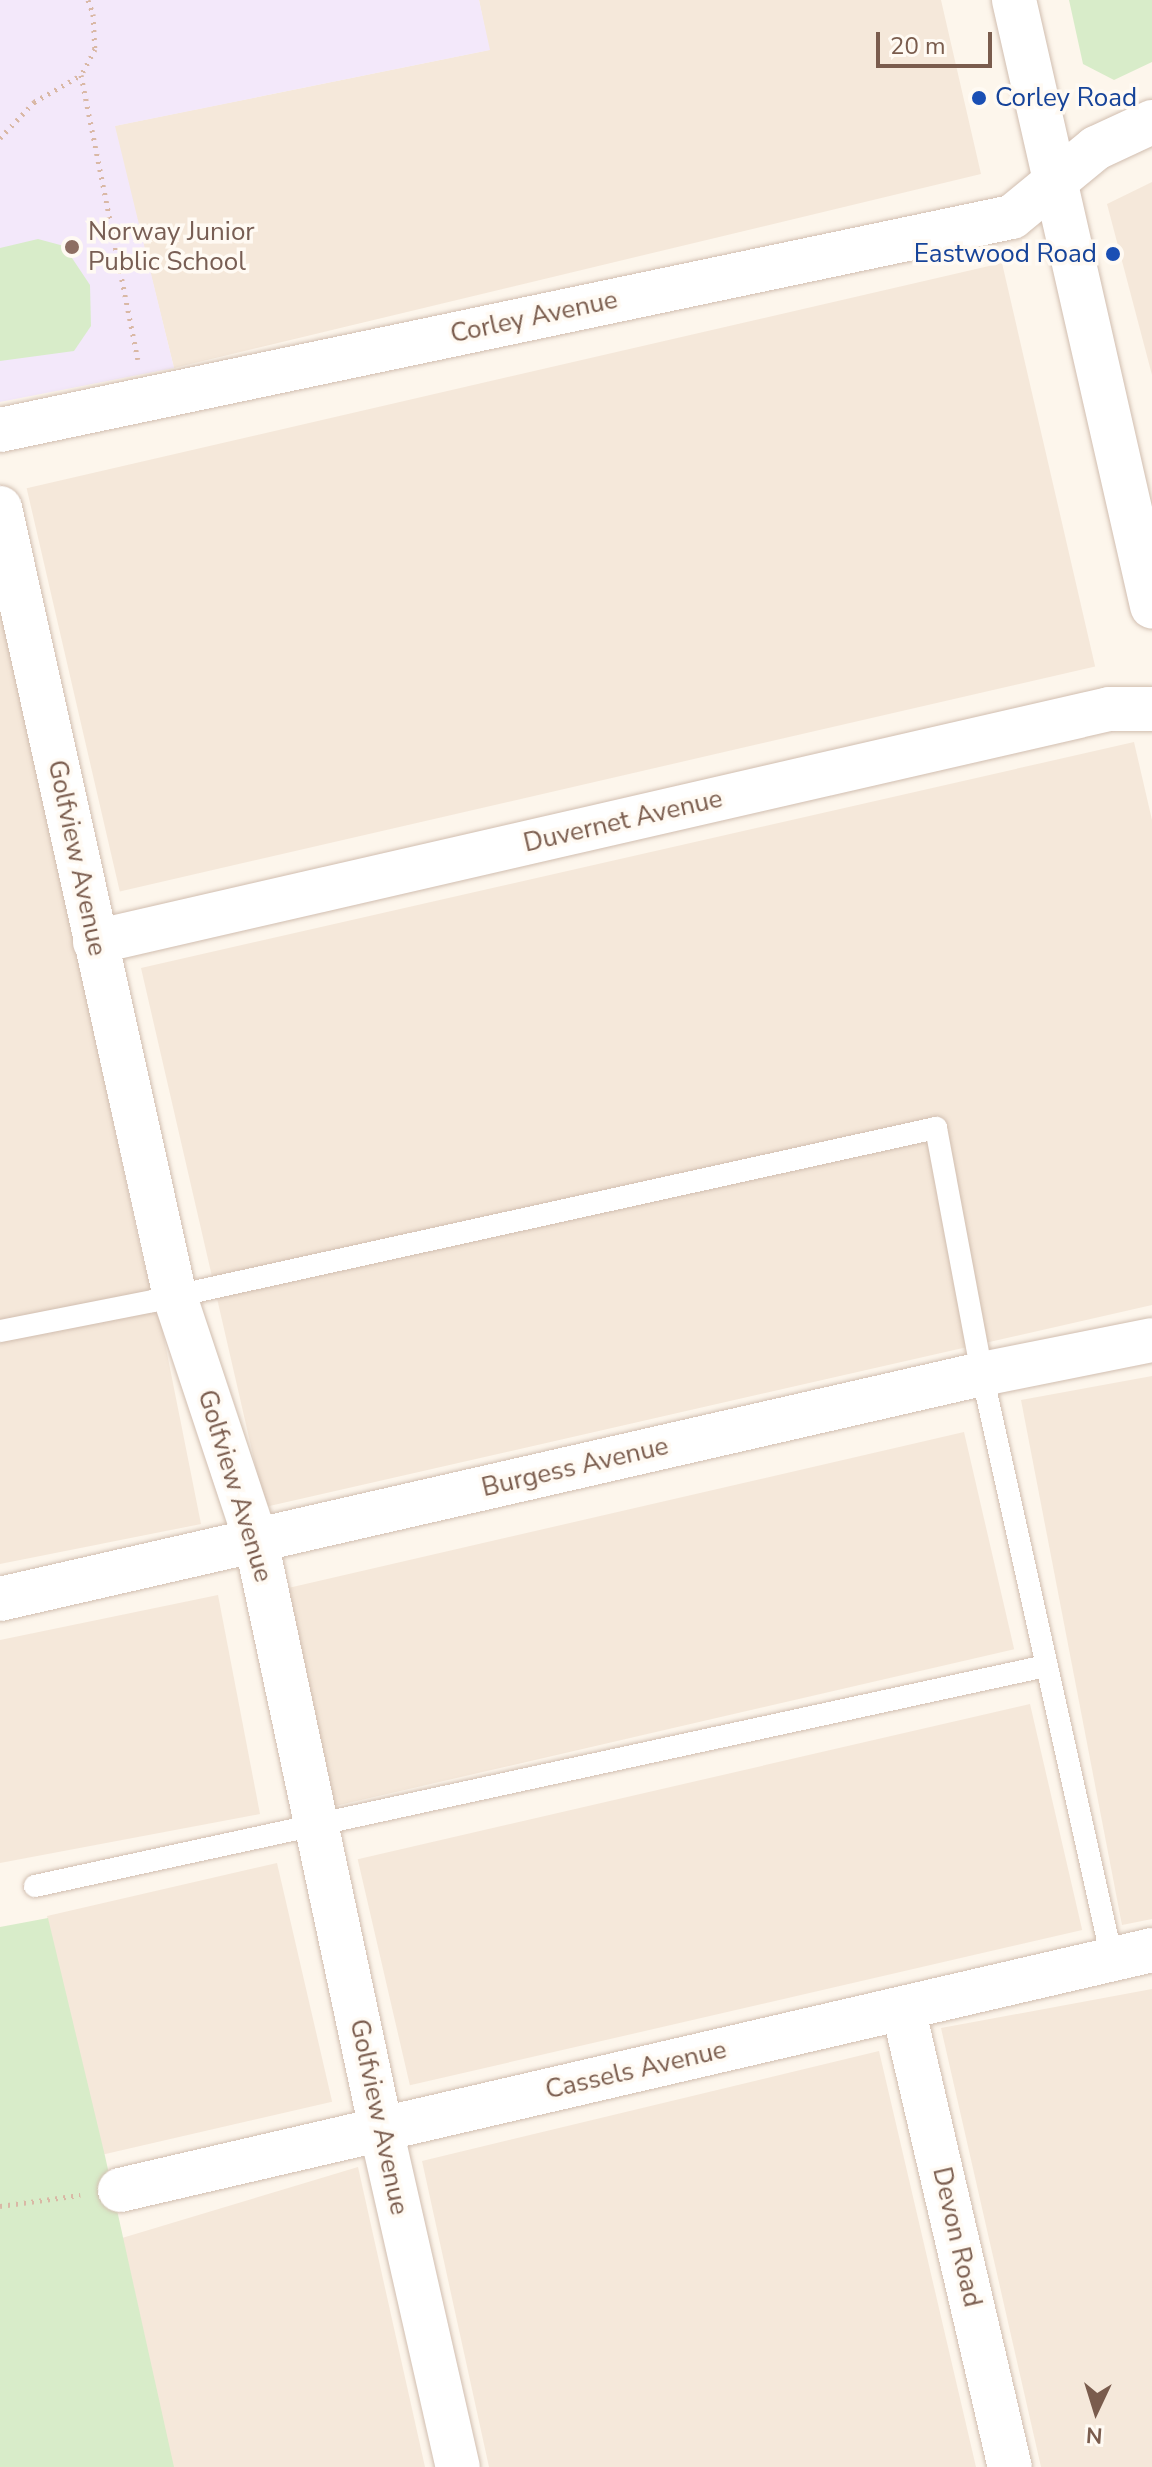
<!DOCTYPE html>
<style>
body{margin:0}
#map{position:relative;width:1152px;height:2467px;overflow:hidden;background:#fdf6ec;font-family:"Nunito Sans",sans-serif}
div>[style]{position:absolute}
.residential>*{inset:0;background:#f5e8da;transform-origin:0 0}
.education>*{inset:0;background:#f3e8fa}
.green>*{inset:0;background:#d8ecc9}
.path>*{height:5px;margin-top:-2.5px;transform-origin:0;background:repeating-linear-gradient(90deg,#d9b8a5 0 2px,transparent 0 8px)}
.roads{filter:drop-shadow(0 0 2px #d1beb0) drop-shadow(0 0 2px #d1beb0)}
.service>*{height:22px;margin:-11px;padding:0 11px;transform-origin:11px;border-radius:11px;background:#fff}
.minor>*{height:44px;margin:-22px;padding:0 22px;transform-origin:22px;border-radius:22px;background:#fff}
.secondary>*{height:44px;margin:-22px;padding:0 22px;transform-origin:22px;border-radius:22px;background:#fff}
.dots>*{width:22px;height:22px;translate:-50% -50%;box-sizing:border-box;border:4px solid #fffaf3;border-radius:50%}
span{translate:-50% -50%;white-space:nowrap;text-align:center;line-height:1.15;-webkit-text-stroke:7px #fffaf3;paint-order:stroke}
.transit-label{font-size:26px;color:#164399}
.left{translate:0 -50%;text-align:left}
.right{translate:-100% -50%;text-align:right}
.education-label{font-size:26px;color:#785e54}
.street-label{font-size:26px;color:#7a5c4d}
.north{position:absolute;left:1056px;top:2371px;width:80px;height:80px;-webkit-text-stroke:6px #fffaf3;paint-order:stroke;rotate:184deg;font-size:22px;font-weight:700;line-height:32px;text-align:center;color:#7a5c4d}
.north::after{content:'';display:block;margin:auto;width:28px;height:36px;background:#7a5c4d;clip-path:polygon(50% 0,100% 100%,50% 72%,0 100%)}
.scale{position:absolute;left:876px;top:32px;width:116px;height:36px;box-sizing:border-box;border:4px solid #7a5c4d;border-top:0;padding-left:10px;font-size:24px;line-height:28px;white-space:nowrap;color:#7a5c4d;-webkit-text-stroke:6px #fffaf3;paint-order:stroke}
</style>
<div id="map">
<div class="residential">
<div style="clip-path:polygon(479px 0,941px 0,981px 174px,174px 368px,114px 126px,489px 50px)"></div>
<div style="clip-path:polygon(1152px 182px,1152px 375px,1107px 204px)"></div>
<div style="left:1002px;top:263px;width:414px;height:1001px;rotate:77deg"></div>
<div style="clip-path:polygon(0 594px,142px 1257px,161px 1323px,201px 1524px,0 1564px)"></div>
<div style="clip-path:polygon(1134px 742px,1152px 820px,1152px 1305px,265px 1507px,141px 968px)"></div>
<div style="clip-path:polygon(1152px 1376px,1152px 1919px,1122px 1925px,1021px 1400px)"></div>
<div style="left:964px;top:1432px;width:223px;height:698px;rotate:77deg"></div>
<div style="clip-path:polygon(218px 1595px,260px 1814px,0 1863px,0 1640px)"></div>
<div style="left:1030px;top:1704px;width:232px;height:690px;rotate:77deg"></div>
<div style="left:277px;top:1863px;width:245px;height:236px;rotate:77deg"></div>
<div style="clip-path:polygon(1152px 1989px,1152px 2467px,1041px 2467px,941px 2028px)"></div>
<div style="clip-path:polygon(879px 2051px,976px 2467px,489px 2467px,422px 2161px)"></div>
<div style="clip-path:polygon(358px 2167px,425px 2467px,173px 2467px,122px 2238px)"></div>
</div>
<div class="education">
<div style="clip-path:polygon(0 0,479px 0,490px 50px,115px 126px,174px 368px,0 402px)"></div>
</div>
<div class="green">
<div style="clip-path:polygon(1069px 0,1152px 0,1152px 62px,1114px 80px,1083px 64px)"></div>
<div style="clip-path:polygon(38px 239px,64px 246px,90px 285px,91px 326px,74px 351px,0 361px,0 248px)"></div>
<div style="clip-path:polygon(48px 1918px,105px 2156px,174px 2467px,0 2467px,0 1927px)"></div>
</div>
<div class="path">
<div style="left:88px;top:0;width:15px;rotate:70deg"></div>
<div style="left:93px;top:14px;width:35px;rotate:87deg"></div>
<div style="left:95px;top:49px;width:30px;rotate:118deg"></div>
<div style="left:81px;top:75px;width:290px;rotate:78.7deg"></div>
<div style="left:0;top:138px;width:50px;rotate:-46.6deg"></div>
<div style="left:34px;top:102px;width:54px;rotate:-29.9deg"></div>
<div style="left:0;top:2206px;width:81px;rotate:-7.8deg"></div>
</div>
<div class="roads">
<div class="service">
<div style="left:0;top:1331px;width:156px;rotate:-11.1deg"></div>
<div style="left:153px;top:1301px;width:802px;rotate:-12.46deg"></div>
<div style="left:936px;top:1128px;width:250px;rotate:79.4deg"></div>
<div style="left:982px;top:1374px;width:599px;rotate:77.47deg"></div>
<div style="left:35px;top:1886px;width:1035px;rotate:-12.28deg"></div>
</div>
<div class="minor">
<div style="left:0;top:430px;width:1034px;rotate:-11.89deg"></div>
<div style="left:1012px;top:217px;width:109px;rotate:-39.4deg"></div>
<div style="left:1096px;top:148px;width:62px;rotate:-24.9deg"></div>
<div style="left:0;top:508px;width:808px;rotate:77.49deg"></div>
<div style="left:175px;top:1297px;width:257px;rotate:71.6deg"></div>
<div style="left:256px;top:1541px;width:601px;rotate:78deg"></div>
<div style="left:381px;top:2129px;width:347px;rotate:77.2deg"></div>
<div style="left:95px;top:942px;width:1040px;rotate:-12.94deg"></div>
<div style="left:1109px;top:709px;width:43px"></div>
<div style="left:0;top:1599px;width:1007px;rotate:-12.91deg"></div>
<div style="left:982px;top:1374px;width:173px;rotate:-11.3deg"></div>
<div style="left:903px;top:2008px;width:471px;rotate:76.9deg"></div>
<div style="left:120px;top:2190px;width:1060px;rotate:-13.09deg"></div>
</div>
<div class="secondary">
<div style="left:1014px;top:0;width:622px;rotate:77.17deg"></div>
</div>
</div>
<div class="dots">
<div style="left:979px;top:98px;background:#1a4fb4"></div>
<div style="left:72px;top:247px;background:#8d6e63"></div>
<div style="left:1113px;top:254px;background:#1a4fb4"></div>
</div>
<div class="transit-label">
<span class="left" style="left:995px;top:98px">Corley Road</span>
<span class="right" style="left:1097px;top:254px">Eastwood Road</span>
</div>
<div class="education-label">
<span class="left" style="left:88px;top:247px">Norway Junior<br>Public School</span>
</div>
<div class="street-label">
<span style="left:534px;top:317px;rotate:-12deg">Corley Avenue</span>
<span style="left:623px;top:821px;rotate:-13deg">Duvernet Avenue</span>
<span style="left:77px;top:858px;rotate:78deg">Golfview Avenue</span>
<span style="left:575px;top:1467px;rotate:-13deg">Burgess Avenue</span>
<span style="left:235px;top:1486px;rotate:73deg">Golfview Avenue</span>
<span style="left:636px;top:2070px;rotate:-13deg">Cassels Avenue</span>
<span style="left:379px;top:2117px;rotate:78deg">Golfview Avenue</span>
<span style="left:957px;top:2237px;rotate:77deg">Devon Road</span>
</div>
<div class="north">N</div>
<div class="scale">20 m</div>
</div>
